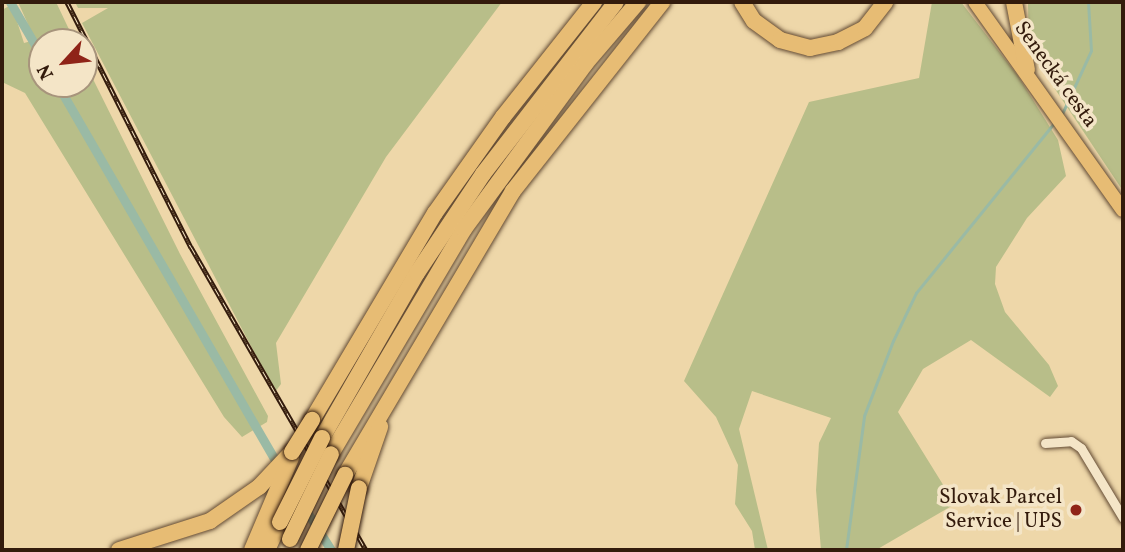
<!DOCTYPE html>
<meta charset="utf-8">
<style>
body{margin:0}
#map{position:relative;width:1125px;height:552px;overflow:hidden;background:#eed7a9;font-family:Vollkorn,serif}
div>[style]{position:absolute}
.green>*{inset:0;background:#b8be89}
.stream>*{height:2.5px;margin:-1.25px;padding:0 1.25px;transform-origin:1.25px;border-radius:1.25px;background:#9abaa5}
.canal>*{height:9px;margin:-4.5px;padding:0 4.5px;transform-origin:4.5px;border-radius:4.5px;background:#9abaa5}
.roads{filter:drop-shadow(0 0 2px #624a33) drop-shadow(0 0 2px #624a33)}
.street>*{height:9px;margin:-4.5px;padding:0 4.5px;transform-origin:4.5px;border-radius:4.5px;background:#f4e5c7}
.primary>*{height:14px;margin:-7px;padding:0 7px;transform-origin:7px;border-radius:7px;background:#e7bc74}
.highway>*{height:16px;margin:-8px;padding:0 8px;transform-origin:8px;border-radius:8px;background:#e7bc74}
.rail>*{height:5px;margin-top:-2.5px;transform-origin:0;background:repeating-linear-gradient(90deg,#f4e5c7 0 8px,#331b0c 0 16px);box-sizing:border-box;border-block:2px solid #331b0c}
.bridges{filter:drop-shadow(0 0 2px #331b0c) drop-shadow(0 0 2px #331b0c)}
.highway-bridge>*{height:16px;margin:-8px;padding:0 8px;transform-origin:8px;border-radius:8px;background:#e7bc74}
.dots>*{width:19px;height:19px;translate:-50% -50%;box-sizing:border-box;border:4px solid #f4e5c7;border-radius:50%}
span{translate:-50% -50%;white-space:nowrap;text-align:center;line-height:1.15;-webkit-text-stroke:7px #f4e5c7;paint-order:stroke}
.street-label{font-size:21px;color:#331b0c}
.poi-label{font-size:21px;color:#331b0c}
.right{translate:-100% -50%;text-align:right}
.frame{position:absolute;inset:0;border:4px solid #331b0c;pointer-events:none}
.north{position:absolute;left:28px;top:28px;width:70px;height:70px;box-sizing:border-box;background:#f4e5c7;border:2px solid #a7947c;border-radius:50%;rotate:243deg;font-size:19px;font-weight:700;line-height:28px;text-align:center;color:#331b0c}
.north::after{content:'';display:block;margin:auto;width:24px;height:32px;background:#8f2418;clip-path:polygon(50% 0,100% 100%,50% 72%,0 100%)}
</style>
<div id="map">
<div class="green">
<div style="clip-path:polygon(18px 2px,56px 2px,75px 42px,42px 42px,42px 84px,84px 84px,84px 61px,180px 254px,268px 416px,267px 422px,242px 437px,224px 417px,25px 93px,2px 82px,2px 10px,9px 6px,14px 12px,24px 43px,35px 40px)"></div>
<div style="clip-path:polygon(75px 2px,502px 2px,386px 157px,276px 343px,281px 384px,275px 392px,82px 23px,108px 8px,78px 8px)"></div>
<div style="clip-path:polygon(932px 2px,961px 2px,1018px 76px,1058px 140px,1066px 176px,1027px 218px,996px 267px,995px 284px,1005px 312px,1049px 365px,1058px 386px,1050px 397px,971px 340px,923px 369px,898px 412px,955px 504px,876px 550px,821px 550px,816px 490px,819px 443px,831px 418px,752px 391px,739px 429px,768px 550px,755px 550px,752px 531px,735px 504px,738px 465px,716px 417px,684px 381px,809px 102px,919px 78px)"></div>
<div style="clip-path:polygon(1028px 2px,1123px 2px,1123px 191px,1029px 50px)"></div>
</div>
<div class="stream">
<div style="left:1062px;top:114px;width:69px;rotate:-65.3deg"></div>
<div style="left:1091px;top:51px;width:49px;rotate:-93.5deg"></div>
<div style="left:846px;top:550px;width:135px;rotate:-82.3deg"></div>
<div style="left:864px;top:416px;width:80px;rotate:-68.9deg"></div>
<div style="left:893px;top:341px;width:53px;rotate:-64.4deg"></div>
<div style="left:916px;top:293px;width:220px;rotate:-50.9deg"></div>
</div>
<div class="canal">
<div style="left:10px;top:2px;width:64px;rotate:59.8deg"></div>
<div style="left:57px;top:84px;width:444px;rotate:59.9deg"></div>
<div style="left:304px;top:507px;width:51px;rotate:57.9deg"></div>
</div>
<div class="roads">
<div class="street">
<div style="left:1045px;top:443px;width:26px;rotate:-4deg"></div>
<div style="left:1071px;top:441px;width:12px;rotate:35deg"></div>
<div style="left:1081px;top:448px;width:82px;rotate:59deg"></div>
</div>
<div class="primary">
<div style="left:975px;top:2px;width:255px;rotate:54.6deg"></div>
</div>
<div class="highway">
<div style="left:742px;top:2px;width:22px;rotate:58deg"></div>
<div style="left:754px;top:21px;width:32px;rotate:36deg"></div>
<div style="left:780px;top:40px;width:31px;rotate:15deg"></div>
<div style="left:810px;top:48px;width:29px;rotate:-12deg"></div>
<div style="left:838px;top:42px;width:30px;rotate:-27deg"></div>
<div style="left:865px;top:28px;width:33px;rotate:-52deg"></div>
<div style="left:1014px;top:2px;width:69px;rotate:79.2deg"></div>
<div style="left:312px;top:420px;width:241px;rotate:-59.3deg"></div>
<div style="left:435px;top:213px;width:118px;rotate:-54.7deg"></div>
<div style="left:503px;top:117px;width:147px;rotate:-51.6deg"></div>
<div style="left:322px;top:438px;width:190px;rotate:-60.1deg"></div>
<div style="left:417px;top:273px;width:119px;rotate:-56.3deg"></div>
<div style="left:483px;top:174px;width:217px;rotate:-52.3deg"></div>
<div style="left:331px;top:454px;width:261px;rotate:-59.4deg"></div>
<div style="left:464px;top:229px;width:205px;rotate:-53.7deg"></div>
<div style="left:585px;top:64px;width:82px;rotate:-49.5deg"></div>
<div style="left:345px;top:475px;width:330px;rotate:-59.4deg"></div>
<div style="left:513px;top:191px;width:241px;rotate:-51.7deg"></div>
<div style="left:359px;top:488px;width:65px;rotate:-71deg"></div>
<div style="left:119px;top:550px;width:96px;rotate:-17.7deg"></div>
<div style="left:210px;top:521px;width:60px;rotate:-34.8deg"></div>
<div style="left:259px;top:487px;width:48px;rotate:-46.7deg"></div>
<div style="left:252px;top:550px;width:100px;rotate:-67deg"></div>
<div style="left:267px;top:550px;width:31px;rotate:-65deg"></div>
</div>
</div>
<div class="rail">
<div style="left:67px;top:2px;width:275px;rotate:63.2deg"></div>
<div style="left:191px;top:247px;width:350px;rotate:60deg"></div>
</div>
<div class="bridges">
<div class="highway-bridge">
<div style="left:292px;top:452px;width:38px;rotate:-58deg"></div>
<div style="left:280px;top:522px;width:94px;rotate:-63.4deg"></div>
<div style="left:290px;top:539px;width:94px;rotate:-64.2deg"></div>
<div style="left:308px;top:550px;width:84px;rotate:-63.7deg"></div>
<div style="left:346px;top:550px;width:63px;rotate:-78.2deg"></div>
</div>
</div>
<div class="dots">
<div style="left:1076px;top:510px;background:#8f2418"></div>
</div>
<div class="street-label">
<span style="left:1055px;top:75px;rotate:54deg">Senecká cesta</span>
</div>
<div class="poi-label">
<span class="right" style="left:1062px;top:510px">Slovak Parcel<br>Service | UPS</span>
</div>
<div class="frame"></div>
<div class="north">N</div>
</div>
